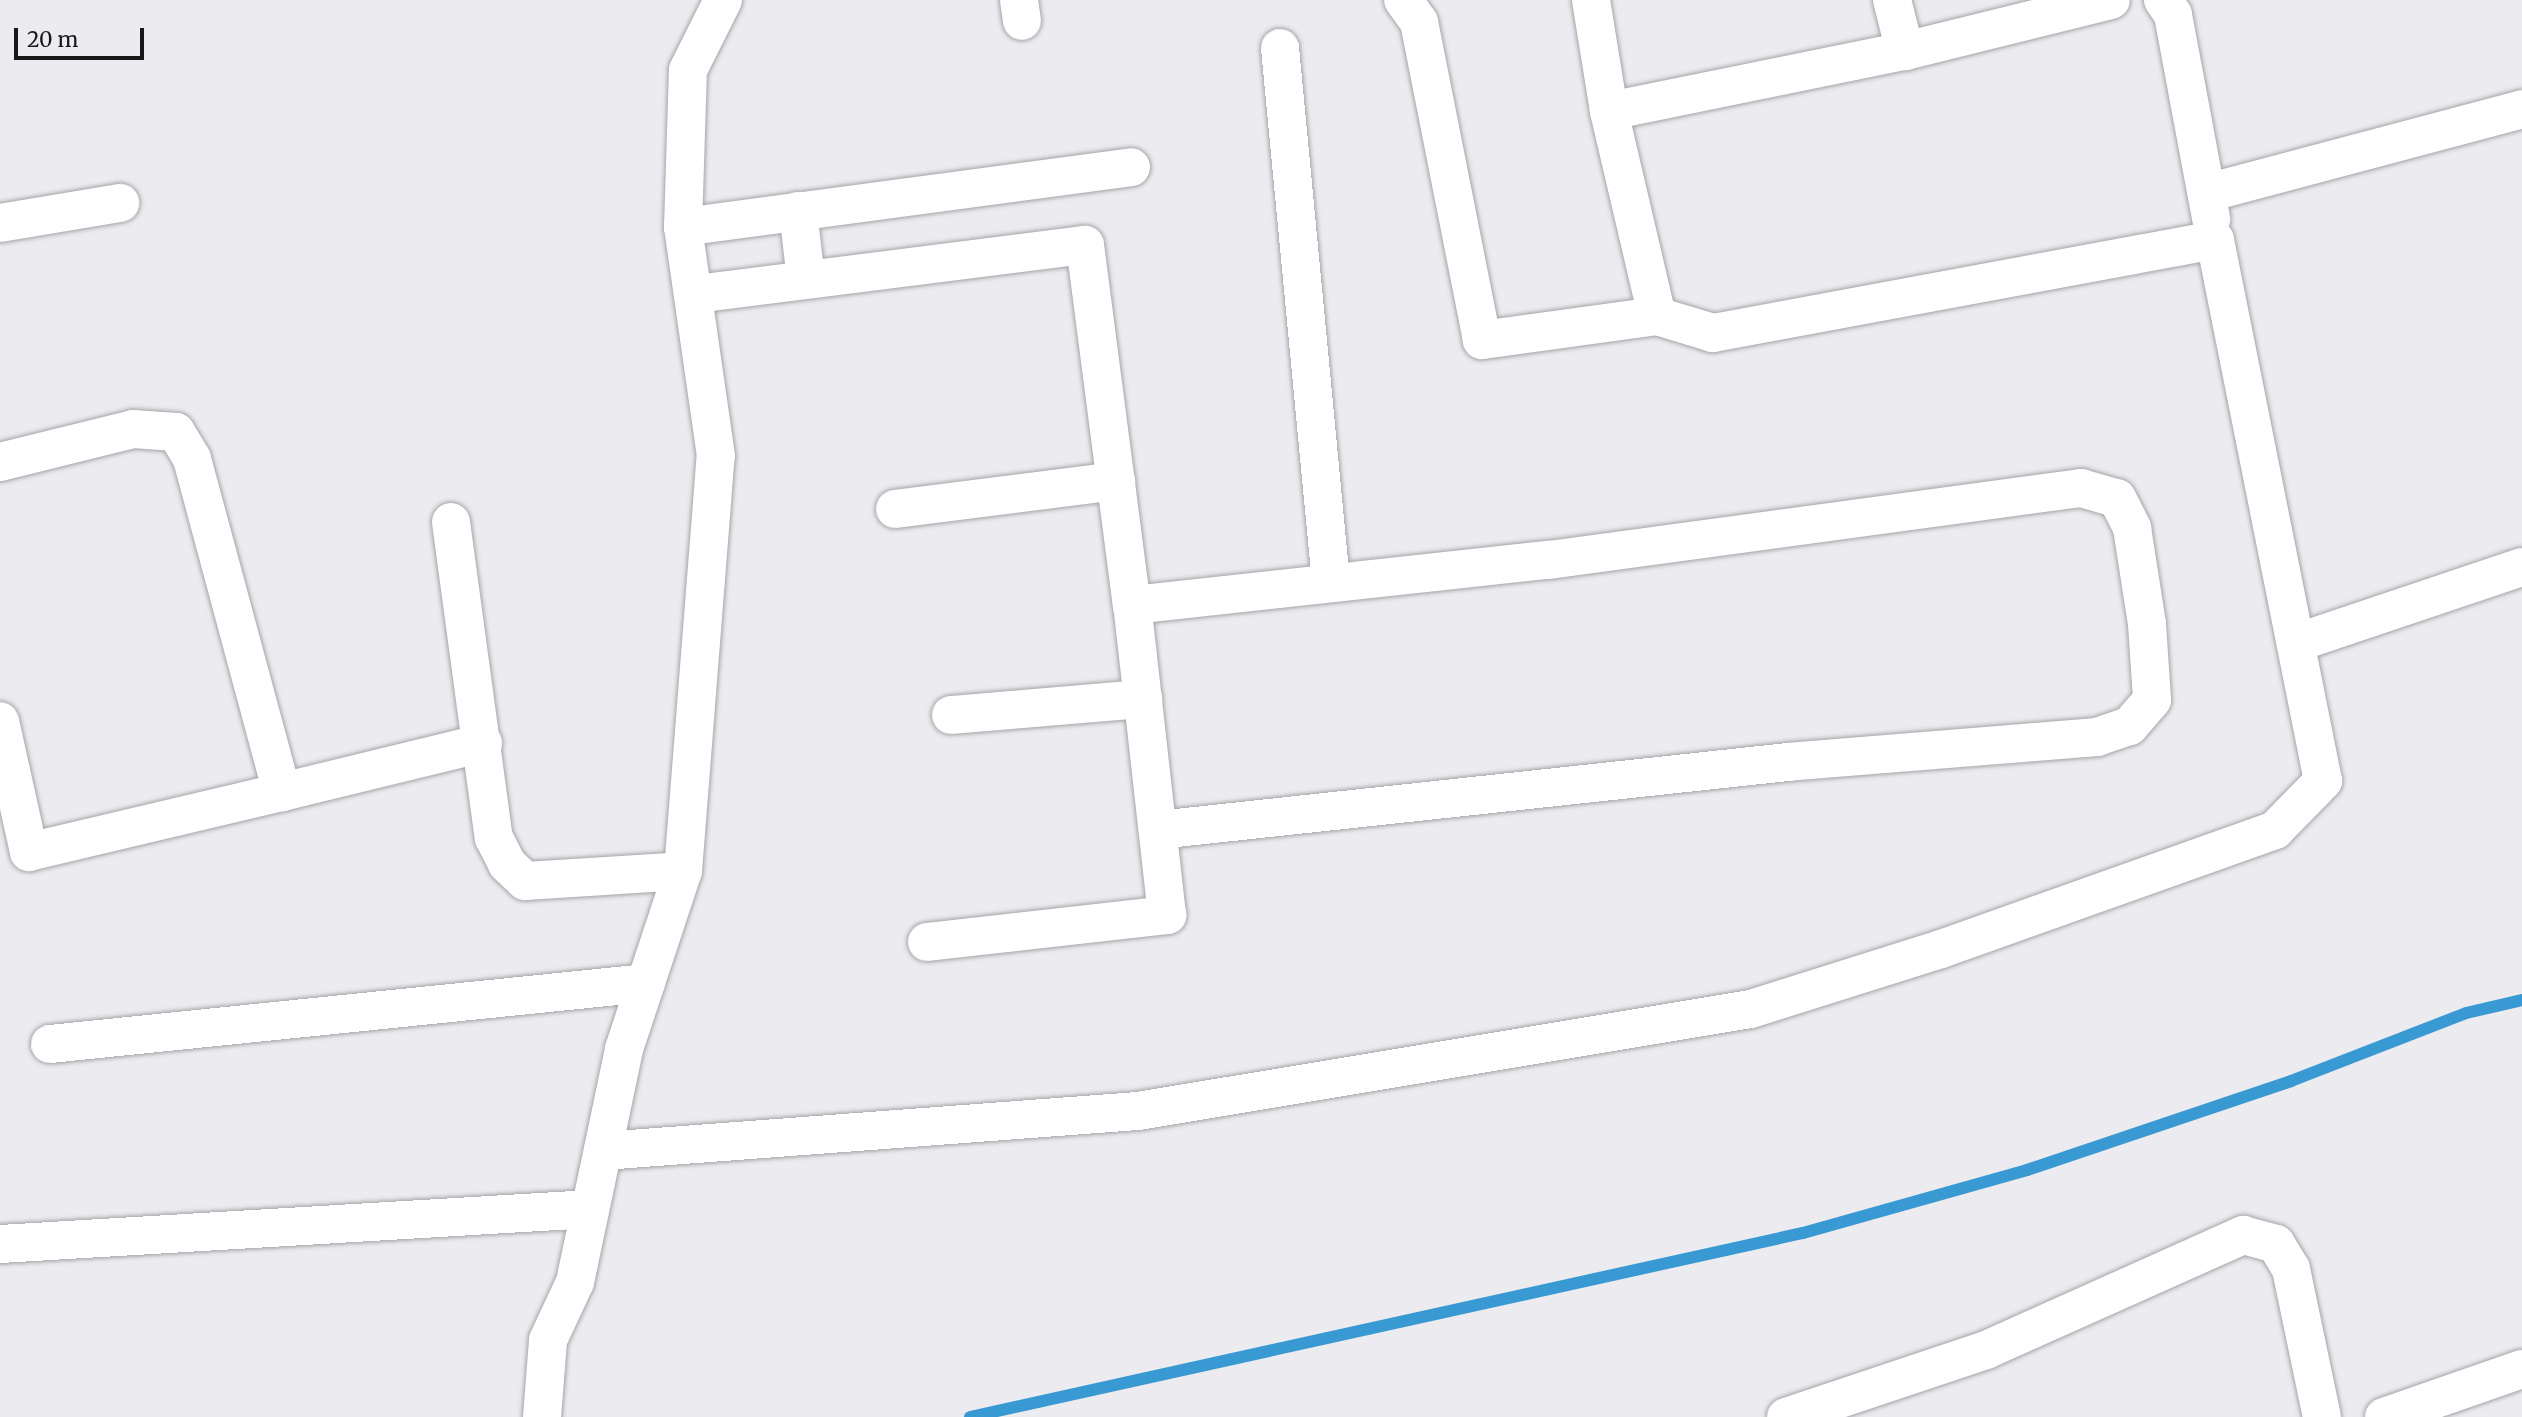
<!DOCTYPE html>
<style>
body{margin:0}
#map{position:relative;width:2522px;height:1417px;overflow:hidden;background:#ecebef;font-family:Merriweather,serif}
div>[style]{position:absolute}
.stream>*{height:12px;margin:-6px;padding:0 6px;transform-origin:6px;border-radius:6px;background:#3999d2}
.roads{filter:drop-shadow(0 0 2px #a5a5a9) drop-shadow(0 0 2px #a5a5a9)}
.street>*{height:38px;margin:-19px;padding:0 19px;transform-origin:19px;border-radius:19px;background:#fff}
.secondary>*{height:38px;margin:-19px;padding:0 19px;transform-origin:19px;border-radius:19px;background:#fff}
span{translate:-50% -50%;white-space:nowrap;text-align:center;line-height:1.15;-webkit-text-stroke:7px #ecebef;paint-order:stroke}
.scale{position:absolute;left:14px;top:28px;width:130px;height:32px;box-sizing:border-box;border:4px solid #181819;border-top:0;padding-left:9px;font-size:21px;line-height:24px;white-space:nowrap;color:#181819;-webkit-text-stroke:5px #ecebef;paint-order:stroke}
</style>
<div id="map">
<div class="stream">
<div style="left:970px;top:1417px;width:853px;rotate:-12.46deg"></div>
<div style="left:1803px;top:1233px;width:233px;rotate:-15.7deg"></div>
<div style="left:2027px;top:1170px;width:279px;rotate:-18.6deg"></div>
<div style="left:2291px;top:1081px;width:188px;rotate:-21.2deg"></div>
<div style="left:2466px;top:1013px;width:57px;rotate:-13.1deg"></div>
</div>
<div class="roads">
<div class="street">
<div style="left:1019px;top:0;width:21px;rotate:82deg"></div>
<div style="left:1591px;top:0;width:112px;rotate:80.8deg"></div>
<div style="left:1892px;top:0;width:53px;rotate:75.7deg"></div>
<div style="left:1905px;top:51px;width:212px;rotate:-13.9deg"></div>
<div style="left:2163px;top:0;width:18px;rotate:56deg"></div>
<div style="left:2173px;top:15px;width:208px;rotate:79.4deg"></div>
<div style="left:1280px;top:48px;width:537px;rotate:84.55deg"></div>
<div style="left:2207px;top:193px;width:326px;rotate:-14.9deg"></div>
<div style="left:798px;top:211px;width:69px;rotate:83.4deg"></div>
<div style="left:0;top:223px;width:122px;rotate:-9.5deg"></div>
<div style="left:683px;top:227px;width:452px;rotate:-7.6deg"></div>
<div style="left:696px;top:294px;width:392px;rotate:-7.2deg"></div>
<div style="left:1085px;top:245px;width:363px;rotate:82.6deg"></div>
<div style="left:1657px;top:316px;width:211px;rotate:-103.2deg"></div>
<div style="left:1609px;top:111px;width:302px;rotate:-11.5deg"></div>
<div style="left:0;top:462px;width:137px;rotate:-13.9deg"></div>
<div style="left:133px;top:429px;width:43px;rotate:4deg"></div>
<div style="left:176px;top:432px;width:31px;rotate:59deg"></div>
<div style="left:192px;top:459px;width:345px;rotate:74.9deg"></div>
<div style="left:282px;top:792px;width:260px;rotate:166.7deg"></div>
<div style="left:29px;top:852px;width:134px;rotate:-102.5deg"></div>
<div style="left:895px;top:509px;width:223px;rotate:-7.2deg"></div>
<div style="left:451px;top:522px;width:319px;rotate:82.3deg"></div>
<div style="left:494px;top:838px;width:29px;rotate:63deg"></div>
<div style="left:507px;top:864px;width:25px;rotate:43deg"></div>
<div style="left:525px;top:881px;width:158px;rotate:-3.6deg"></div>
<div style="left:2296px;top:643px;width:238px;rotate:-18.6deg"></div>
<div style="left:951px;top:715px;width:193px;rotate:-4.8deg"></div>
<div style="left:282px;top:792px;width:207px;rotate:-13.7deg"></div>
<div style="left:927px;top:942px;width:242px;rotate:-6.4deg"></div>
<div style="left:1167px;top:915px;width:312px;rotate:-96.4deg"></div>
<div style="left:1132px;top:605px;width:419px;rotate:-6.2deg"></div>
<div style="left:1549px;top:560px;width:537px;rotate:-7.71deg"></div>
<div style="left:2081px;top:488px;width:37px;rotate:16deg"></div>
<div style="left:2117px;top:498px;width:34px;rotate:63deg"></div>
<div style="left:2132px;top:528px;width:97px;rotate:81.1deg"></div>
<div style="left:2147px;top:624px;width:76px;rotate:86.2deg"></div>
<div style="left:2152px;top:700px;width:35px;rotate:131deg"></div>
<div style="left:2129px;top:726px;width:34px;rotate:161deg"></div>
<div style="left:2097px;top:737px;width:310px;rotate:175.4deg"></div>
<div style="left:1788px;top:762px;width:634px;rotate:173.84deg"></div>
<div style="left:50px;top:1044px;width:599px;rotate:-5.84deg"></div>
<div style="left:603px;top:1151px;width:536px;rotate:-4.28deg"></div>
<div style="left:1138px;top:1111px;width:621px;rotate:-9.45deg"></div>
<div style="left:1751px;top:1009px;width:199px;rotate:-17.5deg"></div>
<div style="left:1941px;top:949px;width:355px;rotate:-19.6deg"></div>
<div style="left:2275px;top:830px;width:69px;rotate:-45.6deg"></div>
<div style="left:2323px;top:781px;width:552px;rotate:-101.29deg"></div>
<div style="left:2215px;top:240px;width:511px;rotate:169.5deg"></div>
<div style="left:1713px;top:333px;width:59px;rotate:-163.1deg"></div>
<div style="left:1657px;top:316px;width:177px;rotate:172.2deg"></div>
<div style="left:1482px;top:340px;width:324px;rotate:-101.2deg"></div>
<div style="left:1419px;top:22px;width:27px;rotate:-126deg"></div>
<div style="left:0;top:1244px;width:591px;rotate:-3.39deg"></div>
<div style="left:1786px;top:1417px;width:211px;rotate:-18.5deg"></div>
<div style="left:1986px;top:1350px;width:282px;rotate:-24.1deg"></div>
<div style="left:2243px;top:1235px;width:34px;rotate:15deg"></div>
<div style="left:2276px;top:1244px;width:29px;rotate:59deg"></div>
<div style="left:2291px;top:1269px;width:151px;rotate:78.2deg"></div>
<div style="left:2384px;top:1417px;width:146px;rotate:-19.2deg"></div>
</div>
<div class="secondary">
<div style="left:542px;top:1417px;width:77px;rotate:-85.5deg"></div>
<div style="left:548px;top:1340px;width:64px;rotate:-65deg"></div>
<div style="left:575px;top:1282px;width:238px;rotate:-78.1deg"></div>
<div style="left:624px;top:1049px;width:188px;rotate:-71.7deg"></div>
<div style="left:683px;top:871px;width:416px;rotate:-85.5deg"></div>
<div style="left:716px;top:456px;width:231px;rotate:-98.2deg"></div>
<div style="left:683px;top:227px;width:157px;rotate:-88.2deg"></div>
<div style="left:688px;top:70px;width:78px;rotate:-63.4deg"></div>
</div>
</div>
<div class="scale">20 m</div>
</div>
